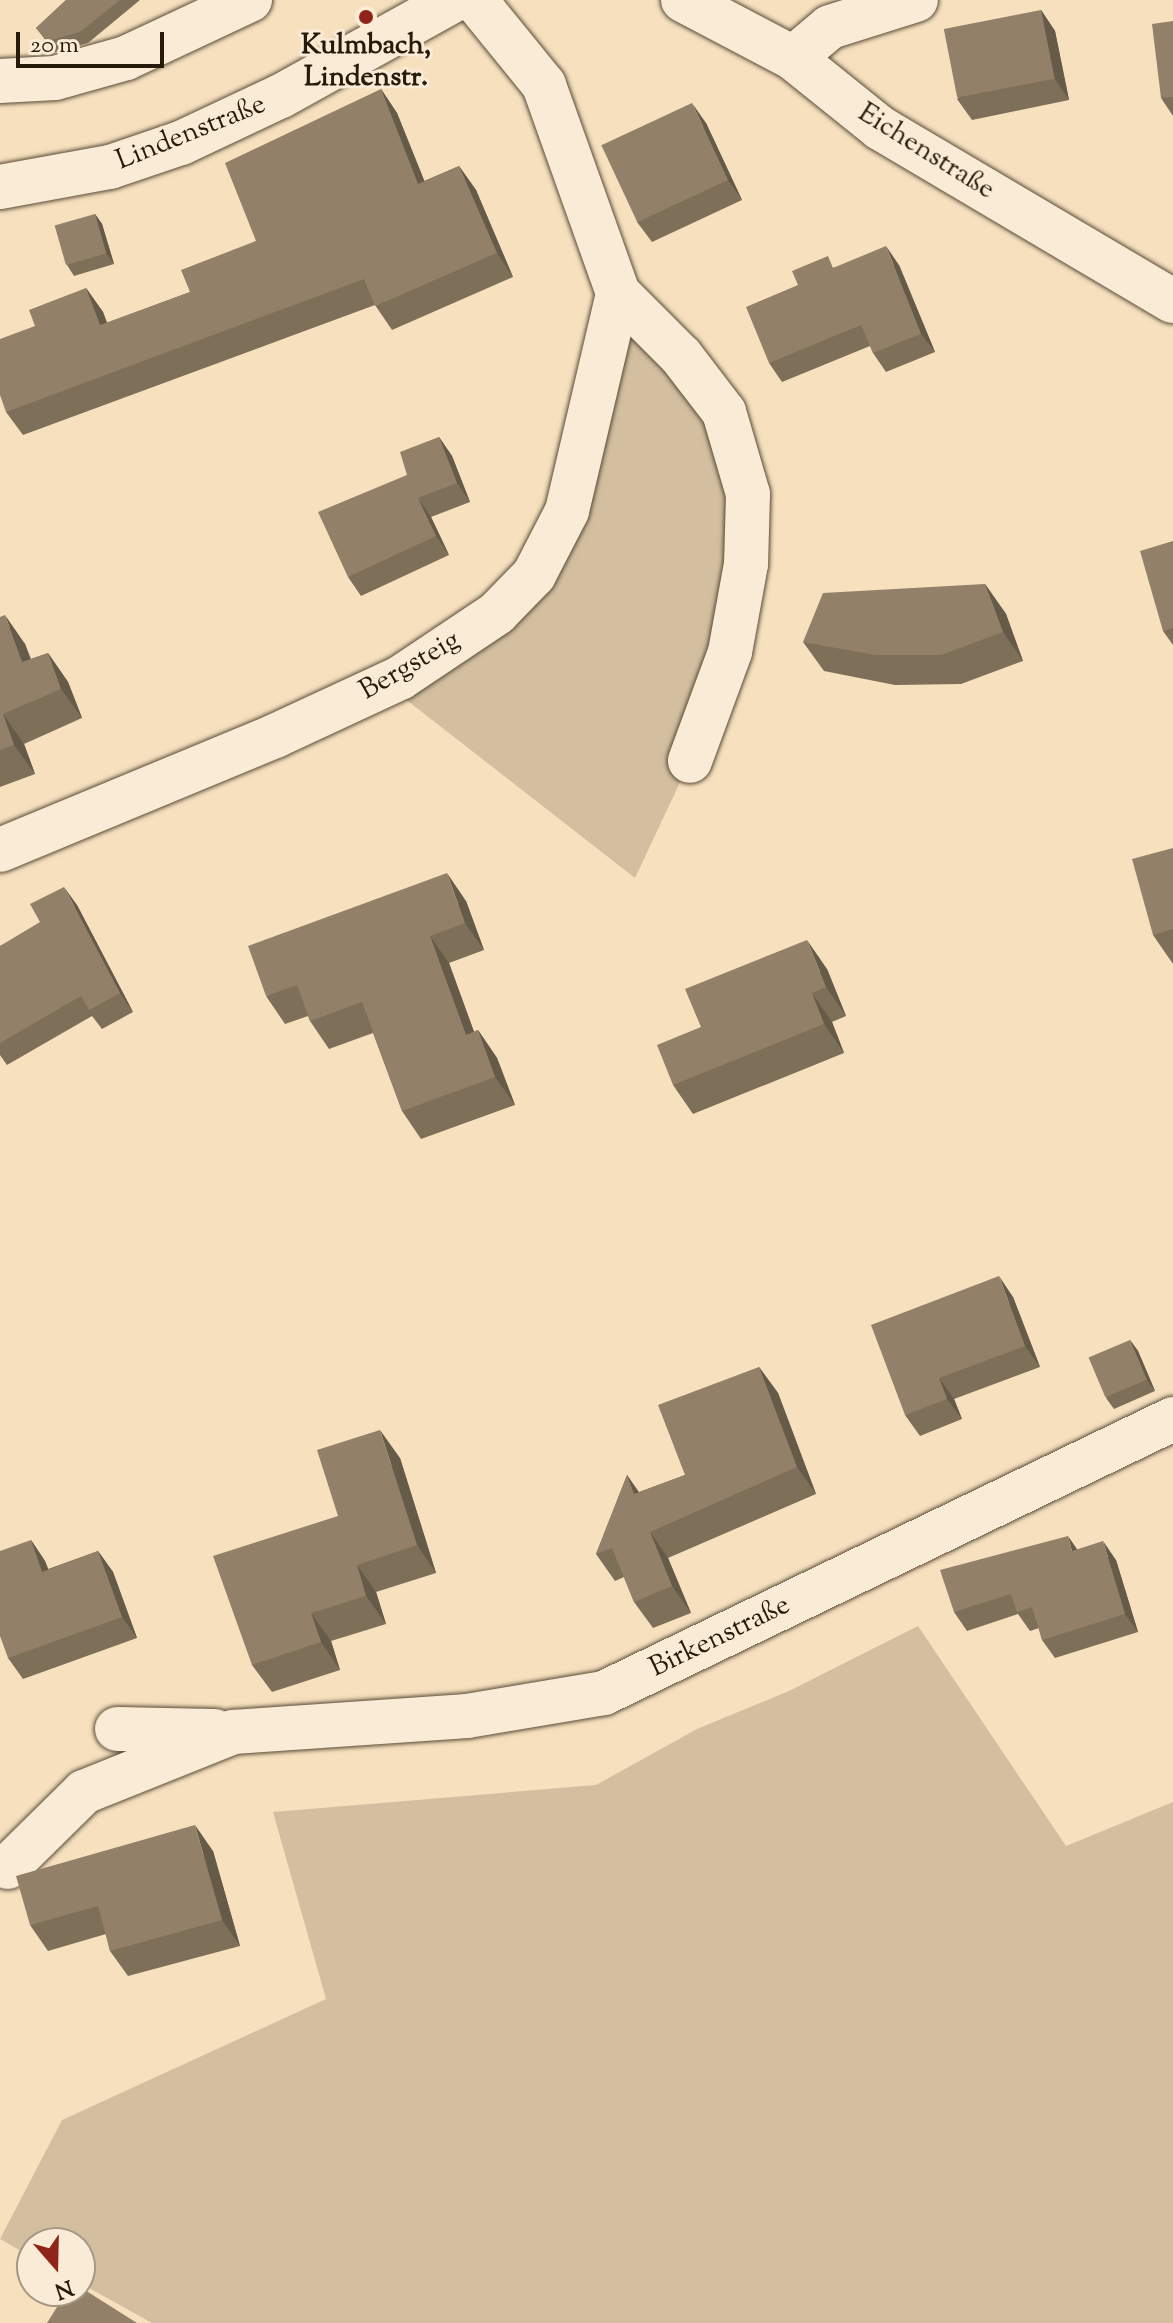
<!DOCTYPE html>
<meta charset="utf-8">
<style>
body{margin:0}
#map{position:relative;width:1173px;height:2323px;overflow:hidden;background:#f6e0be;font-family:"Sorts Mill Goudy",serif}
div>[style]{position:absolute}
.green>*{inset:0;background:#d3bfa0}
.roads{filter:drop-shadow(0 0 2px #5a4c38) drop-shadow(0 0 2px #5a4c38)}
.minor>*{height:44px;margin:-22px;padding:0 22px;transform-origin:22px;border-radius:22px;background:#f9ebd5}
.wall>*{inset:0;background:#7e6f59}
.shaded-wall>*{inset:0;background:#665a49}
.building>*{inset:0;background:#928168;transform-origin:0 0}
.dots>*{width:22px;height:22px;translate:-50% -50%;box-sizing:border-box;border:4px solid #f9ebd5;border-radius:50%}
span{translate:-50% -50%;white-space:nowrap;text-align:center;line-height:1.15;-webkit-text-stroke:6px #f9ebd5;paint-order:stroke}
.poi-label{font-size:28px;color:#261b0b;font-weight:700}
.street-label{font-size:28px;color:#261b0b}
.north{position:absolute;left:16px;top:2227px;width:80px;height:80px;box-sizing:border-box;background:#f9ebd5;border:2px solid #a59884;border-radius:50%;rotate:160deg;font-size:22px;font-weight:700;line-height:32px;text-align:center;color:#261b0b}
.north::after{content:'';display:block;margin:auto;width:28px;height:36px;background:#8f2418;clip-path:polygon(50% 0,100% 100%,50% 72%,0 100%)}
.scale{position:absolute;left:16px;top:32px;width:148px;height:36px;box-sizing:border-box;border:4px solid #261b0b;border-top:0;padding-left:10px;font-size:24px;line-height:28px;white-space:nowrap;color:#261b0b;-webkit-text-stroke:6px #f9ebd5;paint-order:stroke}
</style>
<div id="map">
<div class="green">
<div style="clip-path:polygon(618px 293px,724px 412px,746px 564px,690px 761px,635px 878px,386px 684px,534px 575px)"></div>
<div style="clip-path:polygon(918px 1626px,1066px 1846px,1173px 1802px,1173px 2323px,152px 2323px,80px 2283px,80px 2243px,32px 2243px,32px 2257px,0 2239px,62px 2120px,326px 1999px,273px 1812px,596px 1785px,697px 1729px,789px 1691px)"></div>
</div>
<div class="roads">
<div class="minor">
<div style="left:683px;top:0;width:124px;rotate:27.8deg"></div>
<div style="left:793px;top:58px;width:112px;rotate:38.8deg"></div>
<div style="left:880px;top:128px;width:340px;rotate:30.6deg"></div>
<div style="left:793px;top:58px;width:48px;rotate:-40deg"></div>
<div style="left:830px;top:27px;width:90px;rotate:-17.4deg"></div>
<div style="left:0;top:81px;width:55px;rotate:-3.1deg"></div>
<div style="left:55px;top:78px;width:74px;rotate:-15.7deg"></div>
<div style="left:126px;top:58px;width:137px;rotate:-25.1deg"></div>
<div style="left:0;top:187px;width:112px;rotate:-10.3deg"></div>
<div style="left:110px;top:167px;width:75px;rotate:-18.7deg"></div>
<div style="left:181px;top:143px;width:110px;rotate:-25.2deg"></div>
<div style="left:281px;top:96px;width:198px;rotate:-29deg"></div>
<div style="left:618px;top:293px;width:89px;rotate:45deg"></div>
<div style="left:681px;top:356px;width:71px;rotate:52.5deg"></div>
<div style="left:724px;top:412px;width:85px;rotate:73.7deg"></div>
<div style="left:748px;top:494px;width:70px;rotate:91.6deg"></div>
<div style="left:746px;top:564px;width:89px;rotate:100.3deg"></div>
<div style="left:730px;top:652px;width:116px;rotate:110.2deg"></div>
<div style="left:0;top:850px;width:298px;rotate:-22.5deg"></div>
<div style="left:275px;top:736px;width:138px;rotate:-24.9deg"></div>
<div style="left:400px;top:678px;width:117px;rotate:-33.8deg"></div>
<div style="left:497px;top:613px;width:53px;rotate:-45.8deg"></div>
<div style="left:534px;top:575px;width:72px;rotate:-62.7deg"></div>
<div style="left:567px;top:511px;width:224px;rotate:-76.8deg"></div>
<div style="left:618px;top:293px;width:221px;rotate:-109.6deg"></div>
<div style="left:544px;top:85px;width:109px;rotate:-129.1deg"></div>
<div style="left:117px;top:1729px;width:98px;rotate:1.2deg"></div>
<div style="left:8px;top:1867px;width:107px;rotate:-44.6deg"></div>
<div style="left:84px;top:1792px;width:161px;rotate:-21.9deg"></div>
<div style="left:233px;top:1732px;width:235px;rotate:-3.9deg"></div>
<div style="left:467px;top:1716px;width:139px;rotate:-9.5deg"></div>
<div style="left:604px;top:1693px;width:632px;rotate:-25.71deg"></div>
</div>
</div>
<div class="wall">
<div style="clip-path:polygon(66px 0,140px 0,88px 43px,55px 52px,36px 28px)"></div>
<div style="clip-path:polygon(1041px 10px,1055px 31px,1069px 100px,972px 120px,957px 99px)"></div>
<div style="clip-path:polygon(1173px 21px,1173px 116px,1161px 98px)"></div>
<div style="clip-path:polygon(381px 89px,397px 113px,424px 181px,459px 166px,476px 190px,513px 277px,392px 330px,375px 305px,23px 435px,6px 412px,35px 326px,86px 288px,103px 312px,107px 323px,190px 292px,256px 241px)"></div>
<div style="clip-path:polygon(706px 123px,742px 200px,652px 242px,637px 222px)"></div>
<div style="clip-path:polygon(95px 214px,102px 224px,114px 264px,74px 276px,67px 265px)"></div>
<div style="clip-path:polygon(899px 265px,935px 352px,886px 372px,873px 353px,870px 346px,782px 382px,769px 363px,798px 285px,835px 267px)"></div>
<div style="clip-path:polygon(439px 437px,452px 456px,470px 502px,431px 517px,449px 555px,361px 596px,348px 577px,407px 475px)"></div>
<div style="clip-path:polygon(1173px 541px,1173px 645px,1163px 631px)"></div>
<div style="clip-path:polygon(985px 584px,1006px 614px,1023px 661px,961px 684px,895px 685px,824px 671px,803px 642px)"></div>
<div style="clip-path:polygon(0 617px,25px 644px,31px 659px,48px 653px,68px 682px,82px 718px,24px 744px,35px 774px,0 787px)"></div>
<div style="clip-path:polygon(1173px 848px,1173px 964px,1153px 935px)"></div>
<div style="clip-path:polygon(466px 901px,484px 950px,449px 963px,474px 1032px,478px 1030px,497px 1058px,515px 1105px,421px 1139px,402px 1111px,373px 1033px,329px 1049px,310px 1021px,308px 1016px,285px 1024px,266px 996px)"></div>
<div style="clip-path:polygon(77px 905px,133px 1012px,102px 1029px,92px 1016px,7px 1065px,0 1055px,0 946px)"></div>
<div style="clip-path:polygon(827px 969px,846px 1016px,832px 1022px,844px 1053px,693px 1114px,673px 1085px,701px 1027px)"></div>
<div style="clip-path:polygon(1013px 1297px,1040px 1367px,954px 1399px,962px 1419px,920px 1436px,905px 1415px)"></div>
<div style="clip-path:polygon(1130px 1340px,1138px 1351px,1155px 1391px,1114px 1409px,1106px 1398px)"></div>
<div style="clip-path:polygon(759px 1367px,778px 1393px,816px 1494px,668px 1558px,691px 1613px,653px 1628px,634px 1602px,624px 1577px,615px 1581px,596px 1554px,627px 1475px,639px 1492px,685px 1475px)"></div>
<div style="clip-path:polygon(400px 1458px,436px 1573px,376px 1592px,386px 1624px,331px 1641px,340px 1670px,272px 1692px,252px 1665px,338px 1516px)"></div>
<div style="clip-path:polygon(31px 1540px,45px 1561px,48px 1569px,98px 1551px,113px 1572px,137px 1638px,23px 1679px,8px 1658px)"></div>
<div style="clip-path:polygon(1077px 1549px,1116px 1560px,1138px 1632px,1055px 1658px,1042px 1640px,1039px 1628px,1030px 1631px,1018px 1614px,967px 1631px,954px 1612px)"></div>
<div style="clip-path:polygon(213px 1851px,240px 1946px,128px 1976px,110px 1951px,106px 1934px,48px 1951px,30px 1925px)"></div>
</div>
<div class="shaded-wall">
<div style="clip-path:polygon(1041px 10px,1055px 31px,1069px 100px,1055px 79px)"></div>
<div style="clip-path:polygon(381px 89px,397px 113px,435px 207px,418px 184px)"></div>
<div style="clip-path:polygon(692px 103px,706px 123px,742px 200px,728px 180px)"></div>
<div style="clip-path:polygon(459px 166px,476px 190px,513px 277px,497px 253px)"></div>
<div style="clip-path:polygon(95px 214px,102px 224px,114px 264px,106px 253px)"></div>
<div style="clip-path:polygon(886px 246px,899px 265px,935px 352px,921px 334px)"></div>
<div style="clip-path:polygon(86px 288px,103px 312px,117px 349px,100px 325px)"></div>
<div style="clip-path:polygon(439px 437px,452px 456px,470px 502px,457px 483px)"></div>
<div style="clip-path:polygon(418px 498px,431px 517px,449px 555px,436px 536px)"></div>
<div style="clip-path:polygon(985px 584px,1006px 614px,1023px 661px,1003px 632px)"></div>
<div style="clip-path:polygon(5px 615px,25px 644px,42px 691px,22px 662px)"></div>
<div style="clip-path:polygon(48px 653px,68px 682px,82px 718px,61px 689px)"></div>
<div style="clip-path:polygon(3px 714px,24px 744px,35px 774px,14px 745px)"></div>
<div style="clip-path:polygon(447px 873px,466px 901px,484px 950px,465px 923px)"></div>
<div style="clip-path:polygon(64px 887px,77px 905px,133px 1012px,120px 993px)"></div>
<div style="clip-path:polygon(430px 936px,449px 963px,485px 1062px,466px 1035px)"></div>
<div style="clip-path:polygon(807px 940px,827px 969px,846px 1016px,826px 987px)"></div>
<div style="clip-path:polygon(812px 993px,832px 1022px,844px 1053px,824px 1024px)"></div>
<div style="clip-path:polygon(478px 1030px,497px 1058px,515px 1105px,495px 1077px)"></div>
<div style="clip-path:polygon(999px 1276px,1013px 1297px,1040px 1367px,1025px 1346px)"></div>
<div style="clip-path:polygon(1130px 1340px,1138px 1351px,1155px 1391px,1147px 1380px)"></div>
<div style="clip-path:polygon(759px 1367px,778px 1393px,816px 1494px,797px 1467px)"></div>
<div style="clip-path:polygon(939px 1378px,954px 1399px,962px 1419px,947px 1399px)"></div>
<div style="clip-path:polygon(380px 1430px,400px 1458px,436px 1573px,417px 1545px)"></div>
<div style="clip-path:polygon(627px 1475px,645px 1502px,634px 1494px)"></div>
<div style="clip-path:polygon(650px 1532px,668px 1558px,691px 1613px,672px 1586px)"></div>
<div style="clip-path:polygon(1068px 1536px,1081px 1555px,1072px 1551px)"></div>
<div style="clip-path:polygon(31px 1540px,45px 1561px,57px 1592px,42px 1572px)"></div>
<div style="clip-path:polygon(1103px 1541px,1116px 1560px,1138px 1632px,1125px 1614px)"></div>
<div style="clip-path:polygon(98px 1551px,113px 1572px,137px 1638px,122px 1617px)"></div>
<div style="clip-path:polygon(357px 1565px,376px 1592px,386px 1624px,366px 1596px)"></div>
<div style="clip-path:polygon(311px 1613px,331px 1641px,340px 1670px,321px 1642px)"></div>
<div style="clip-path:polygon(195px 1825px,213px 1851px,240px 1946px,222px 1920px)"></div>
</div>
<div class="building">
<div style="clip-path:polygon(66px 0,120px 0,80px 32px,48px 41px,36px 28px)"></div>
<div style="left:1041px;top:10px;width:70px;height:99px;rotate:79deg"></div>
<div style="clip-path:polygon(1173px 21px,1173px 97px,1161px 98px,1152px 24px)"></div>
<div style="clip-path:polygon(381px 89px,418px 184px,459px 166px,497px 253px,375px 306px,364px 279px,6px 412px,0 395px,0 339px,35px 326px,29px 310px,86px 288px,100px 325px,190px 292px,181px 270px,256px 241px,225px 163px)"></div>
<div style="left:692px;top:103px;width:85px;height:100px;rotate:65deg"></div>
<div style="left:95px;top:214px;width:41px;height:42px;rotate:74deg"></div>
<div style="clip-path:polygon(886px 246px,921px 334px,873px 353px,861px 325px,769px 363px,746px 307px,798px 285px,792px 271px,828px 256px,833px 268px)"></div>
<div style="clip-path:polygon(439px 437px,457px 483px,418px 498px,436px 536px,348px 577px,318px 512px,407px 475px,400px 452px)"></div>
<div style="clip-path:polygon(1173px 541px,1173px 628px,1163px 631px,1140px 551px)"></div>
<div style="clip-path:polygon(985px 584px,1003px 632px,941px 655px,875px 655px,803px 642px,823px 593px)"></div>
<div style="clip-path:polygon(5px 615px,22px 662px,48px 653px,61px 689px,3px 714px,14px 745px,0 750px,0 617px)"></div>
<div style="clip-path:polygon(1173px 848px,1173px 929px,1153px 935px,1132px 859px)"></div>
<div style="clip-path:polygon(447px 873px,465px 923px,430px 936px,466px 1035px,478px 1030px,495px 1077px,402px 1111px,362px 1002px,310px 1021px,297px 985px,266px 996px,248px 946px)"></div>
<div style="clip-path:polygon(64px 887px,120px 993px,89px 1010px,81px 996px,0 1043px,0 946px,40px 922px,30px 904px)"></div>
<div style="clip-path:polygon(807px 940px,826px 987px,812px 993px,824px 1024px,673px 1085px,657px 1045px,701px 1027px,685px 989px)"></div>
<div style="clip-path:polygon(999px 1276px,1025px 1346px,939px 1378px,947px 1399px,905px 1415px,871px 1325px)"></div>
<div style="left:1130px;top:1340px;width:43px;height:45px;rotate:67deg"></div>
<div style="clip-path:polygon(759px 1367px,797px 1467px,650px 1532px,672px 1586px,634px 1602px,612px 1548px,596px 1554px,627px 1475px,634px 1494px,685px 1475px,658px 1405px)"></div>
<div style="clip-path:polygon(380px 1430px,417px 1545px,357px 1565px,366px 1596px,311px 1613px,321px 1642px,252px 1665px,213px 1556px,338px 1516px,317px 1450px)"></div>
<div style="clip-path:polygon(1068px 1536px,1072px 1551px,1103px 1541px,1125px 1614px,1042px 1640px,1032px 1607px,1017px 1612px,1011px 1594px,954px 1612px,940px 1570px)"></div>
<div style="clip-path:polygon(31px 1540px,42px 1572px,98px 1551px,122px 1617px,8px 1658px,0 1636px,0 1551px)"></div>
<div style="clip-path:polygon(195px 1825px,222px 1920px,110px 1951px,98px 1906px,30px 1925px,16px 1876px)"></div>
<div style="clip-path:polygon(80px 2287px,137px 2323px,47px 2323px,67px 2291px,80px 2291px)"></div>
</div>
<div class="dots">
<div style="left:366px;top:17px;background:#8f2418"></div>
</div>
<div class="poi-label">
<span style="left:366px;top:62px">Kulmbach,<br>Lindenstr.</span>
</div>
<div class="street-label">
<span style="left:191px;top:133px;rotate:-22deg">Lindenstraße</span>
<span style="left:926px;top:152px;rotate:32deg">Eichenstraße</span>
<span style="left:410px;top:666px;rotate:-30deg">Bergsteig</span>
<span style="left:720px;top:1637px;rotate:-26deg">Birkenstraße</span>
</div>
<div class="north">N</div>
<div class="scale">20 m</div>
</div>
